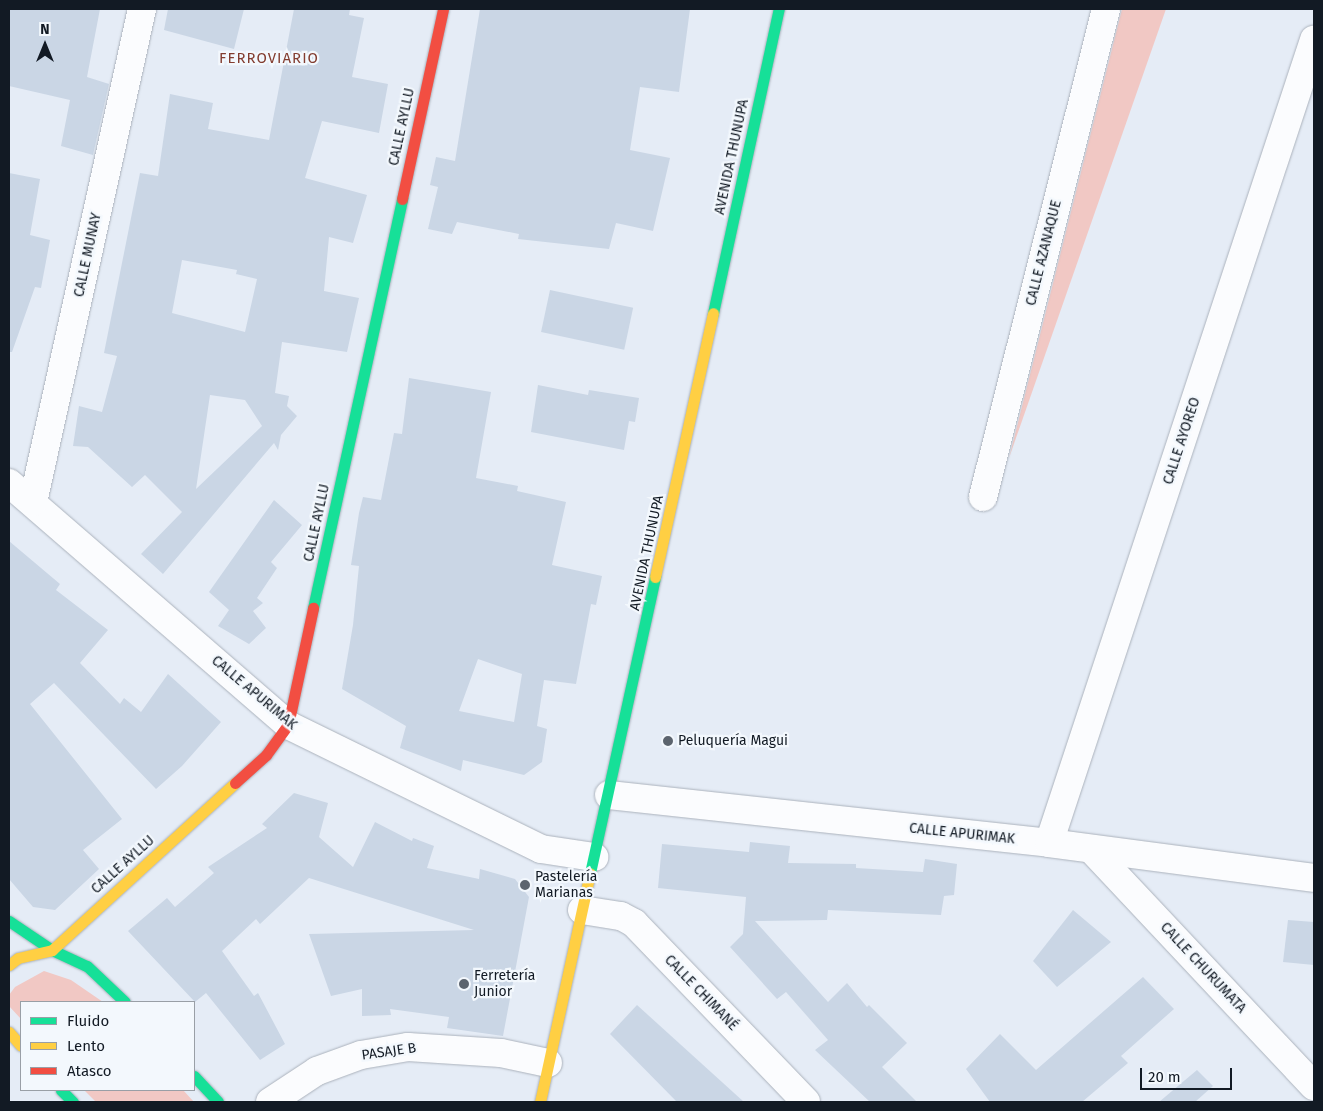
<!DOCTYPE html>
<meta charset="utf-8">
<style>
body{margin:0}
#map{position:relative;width:1323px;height:1111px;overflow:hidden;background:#e5ecf6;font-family:"Fira Sans",sans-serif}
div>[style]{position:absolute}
.green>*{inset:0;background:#f1c8c4}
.building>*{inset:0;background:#cad6e5;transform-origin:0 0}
.roads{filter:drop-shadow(0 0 1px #abb2bc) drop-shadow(0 0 1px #abb2bc)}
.street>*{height:28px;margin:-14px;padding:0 14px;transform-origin:14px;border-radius:14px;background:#fbfcfe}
.fast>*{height:11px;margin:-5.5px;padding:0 5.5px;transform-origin:5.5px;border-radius:5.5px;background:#16e098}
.slow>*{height:11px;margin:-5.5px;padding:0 5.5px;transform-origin:5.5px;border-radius:5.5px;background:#ffcf43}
.jam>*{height:11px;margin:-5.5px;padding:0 5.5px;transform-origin:5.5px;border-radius:5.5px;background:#f24e42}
.dots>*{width:14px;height:14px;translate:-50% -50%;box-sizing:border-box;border:2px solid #f3f8fd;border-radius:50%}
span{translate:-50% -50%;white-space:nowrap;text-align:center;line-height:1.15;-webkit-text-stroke:4.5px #f3f8fd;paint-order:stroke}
.street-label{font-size:14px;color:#121a24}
.poi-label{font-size:14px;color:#121a24}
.left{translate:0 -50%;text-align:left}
.neighbourhood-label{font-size:15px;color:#833d30;letter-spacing:1px}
.frame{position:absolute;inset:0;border:10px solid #121a24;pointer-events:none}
.legend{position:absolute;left:20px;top:1001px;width:175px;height:90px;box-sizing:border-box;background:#f3f8fd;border:1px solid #999fa6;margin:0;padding:6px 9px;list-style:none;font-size:15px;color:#121a24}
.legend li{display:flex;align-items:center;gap:10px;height:25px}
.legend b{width:25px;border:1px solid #999fa6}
.north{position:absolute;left:20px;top:20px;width:50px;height:50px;-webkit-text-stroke:4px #f3f8fd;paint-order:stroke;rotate:0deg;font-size:14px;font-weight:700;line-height:20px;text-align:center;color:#121a24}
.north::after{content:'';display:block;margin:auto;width:18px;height:22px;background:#121a24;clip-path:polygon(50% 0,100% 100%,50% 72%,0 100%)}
.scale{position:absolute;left:1140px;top:1068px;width:92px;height:22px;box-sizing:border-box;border:2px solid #121a24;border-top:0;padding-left:6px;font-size:15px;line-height:18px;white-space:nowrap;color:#121a24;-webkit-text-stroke:4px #f3f8fd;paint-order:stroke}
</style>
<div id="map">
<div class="green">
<div style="clip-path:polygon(1122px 9px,1166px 9px,1009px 458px)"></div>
<div style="clip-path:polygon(44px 971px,71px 980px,103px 1002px,21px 1002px,21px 1019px,9px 1006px,9px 995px,15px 987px)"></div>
<div style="clip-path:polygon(84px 1090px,183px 1090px,194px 1102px,96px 1102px)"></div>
</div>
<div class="building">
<div style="clip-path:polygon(9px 9px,100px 9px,87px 77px,109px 84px,93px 155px,61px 146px,70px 100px,9px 86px)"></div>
<div style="clip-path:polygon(168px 9px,244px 9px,234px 49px,164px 30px)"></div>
<div style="clip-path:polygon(evenodd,294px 9px,350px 9px,349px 15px,364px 18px,352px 77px,388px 84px,379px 133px,322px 121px,305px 178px,367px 195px,353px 243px,329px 237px,324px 291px,359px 298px,347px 352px,282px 342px,275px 393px,289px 396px,287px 406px,297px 416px,281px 435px,278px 450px,274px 443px,163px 574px,141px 554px,182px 512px,145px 475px,132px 487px,88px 447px,73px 446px,79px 406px,102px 412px,117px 356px,104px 353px,140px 173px,158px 176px,170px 94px,213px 103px,208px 129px,269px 140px,294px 9px,182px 260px,237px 270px,236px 274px,257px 279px,245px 332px,172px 313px,182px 260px,294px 9px,210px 395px,245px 400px,262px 426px,196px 489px,210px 395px)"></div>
<div style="clip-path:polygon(480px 9px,690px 9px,679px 92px,640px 87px,630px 150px,670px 158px,653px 231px,616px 223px,609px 249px,518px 239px,519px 234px,457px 222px,452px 234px,428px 229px,438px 187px,430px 185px,436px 157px,455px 161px)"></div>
<div style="clip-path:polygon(9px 173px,40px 179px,30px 235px,50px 240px,41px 288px,35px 287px,12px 352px,9px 352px)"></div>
<div style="left:550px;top:290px;width:85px;height:43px;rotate:12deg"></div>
<div style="clip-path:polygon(evenodd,409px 378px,491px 392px,476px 478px,518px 486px,517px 491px,566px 502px,552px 565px,602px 576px,596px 605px,591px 604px,576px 684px,544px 680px,537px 726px,547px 729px,542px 762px,524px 775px,463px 760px,461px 771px,400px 748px,406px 726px,342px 689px,353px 625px,359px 566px,351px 565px,359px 513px,363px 497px,381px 500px,394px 433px,402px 434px,409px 378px,478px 659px,522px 674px,514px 722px,459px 711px,478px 659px)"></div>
<div style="clip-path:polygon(538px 385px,588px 395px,589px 390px,639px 398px,635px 422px,629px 421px,624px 450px,531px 432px)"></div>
<div style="clip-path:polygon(274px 500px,302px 525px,271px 562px,277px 568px,257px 598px,263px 603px,253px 611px,266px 628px,249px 644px,218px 626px,229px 610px,209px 592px)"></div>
<div style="clip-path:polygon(9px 541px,60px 584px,56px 590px,108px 630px,80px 663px,120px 704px,124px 698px,141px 712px,168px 674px,221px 722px,182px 766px,156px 789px,54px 683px,30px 704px,122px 819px,83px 850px,99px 869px,55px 910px,33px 907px,9px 879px)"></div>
<div style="clip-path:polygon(294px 793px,328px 803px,319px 837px,353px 867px,375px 822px,412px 841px,413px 838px,434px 846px,427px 868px,479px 879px,480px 869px,515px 879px,529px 897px,503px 1036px,447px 1028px,449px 1017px,390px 1009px,391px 1015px,362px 1016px,362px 989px,331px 996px,309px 934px,474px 930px,309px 878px,260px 924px,256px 919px,222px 951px,254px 996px,258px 993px,285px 1044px,260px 1060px,206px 993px,195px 1002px,128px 931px,167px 898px,175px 907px,214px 873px,208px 867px,267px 828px,262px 824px)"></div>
<div style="clip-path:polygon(750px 842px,790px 846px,788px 863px,856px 864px,856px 868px,923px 872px,925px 859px,957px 864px,954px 895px,944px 896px,941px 915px,828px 910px,827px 920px,755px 921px,828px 1002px,847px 983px,867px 1007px,869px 1005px,907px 1043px,882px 1067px,917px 1102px,870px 1102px,815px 1050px,828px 1040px,786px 992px,777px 999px,730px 947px,743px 934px,746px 897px,658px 888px,662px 844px,749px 852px)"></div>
<div style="clip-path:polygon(1073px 910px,1111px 942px,1057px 987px,1033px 961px)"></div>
<div style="clip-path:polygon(1288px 920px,1314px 922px,1314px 965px,1283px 962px)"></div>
<div style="clip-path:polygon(1143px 977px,1174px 1009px,1121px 1056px,1128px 1063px,1082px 1102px,990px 1102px,966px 1069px,1000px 1034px,1036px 1070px)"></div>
<div style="clip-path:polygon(637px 1005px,744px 1102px,677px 1102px,610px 1034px)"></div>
<div style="clip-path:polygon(1197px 1070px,1213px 1086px,1195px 1102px,1159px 1102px)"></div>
</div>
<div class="roads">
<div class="street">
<div style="left:9px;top:483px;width:369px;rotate:40.9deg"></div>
<div style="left:288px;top:725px;width:282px;rotate:26.1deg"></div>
<div style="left:541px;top:849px;width:54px;rotate:8.6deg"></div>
<div style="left:983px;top:497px;width:503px;rotate:-75.85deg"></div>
<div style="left:33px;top:502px;width:505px;rotate:-77.53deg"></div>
<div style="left:609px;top:795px;width:443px;rotate:6.2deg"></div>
<div style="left:1049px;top:843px;width:267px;rotate:7.5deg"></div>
<div style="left:1049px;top:843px;width:846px;rotate:-71.74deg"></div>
<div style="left:1092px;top:850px;width:324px;rotate:46.8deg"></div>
<div style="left:582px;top:910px;width:39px;rotate:9deg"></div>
<div style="left:621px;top:916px;width:15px;rotate:28deg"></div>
<div style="left:634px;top:923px;width:248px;rotate:46.1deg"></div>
<div style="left:270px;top:1102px;width:56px;rotate:-33.4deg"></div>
<div style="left:317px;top:1071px;width:47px;rotate:-20deg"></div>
<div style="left:361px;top:1055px;width:48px;rotate:-9.7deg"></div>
<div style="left:408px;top:1047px;width:93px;rotate:3.7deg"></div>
<div style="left:501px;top:1053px;width:48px;rotate:12deg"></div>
</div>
<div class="fast">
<div style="left:713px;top:313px;width:311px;rotate:-77.8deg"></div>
<div style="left:313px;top:608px;width:419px;rotate:-77.7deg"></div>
<div style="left:590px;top:873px;width:303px;rotate:-77.6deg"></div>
<div style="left:9px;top:921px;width:52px;rotate:34deg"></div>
<div style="left:52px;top:950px;width:38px;rotate:25deg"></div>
<div style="left:87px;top:966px;width:52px;rotate:43.5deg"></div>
<div style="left:194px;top:1076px;width:35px;rotate:47deg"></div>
<div style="left:61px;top:1090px;width:17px;rotate:45deg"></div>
</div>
<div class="slow">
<div style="left:655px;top:577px;width:270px;rotate:-77.6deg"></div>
<div style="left:9px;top:965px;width:11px;rotate:-38deg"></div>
<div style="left:18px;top:958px;width:35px;rotate:-13deg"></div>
<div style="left:52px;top:950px;width:248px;rotate:-42.4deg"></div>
<div style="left:9px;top:1032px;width:18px;rotate:49deg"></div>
<div style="left:540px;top:1102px;width:234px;rotate:-77.7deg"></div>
</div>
<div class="jam">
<div style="left:402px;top:199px;width:194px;rotate:-77.8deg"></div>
<div style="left:235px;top:783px;width:42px;rotate:-42.1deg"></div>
<div style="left:266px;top:755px;width:37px;rotate:-54deg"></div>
<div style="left:288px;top:725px;width:120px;rotate:-77.9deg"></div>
</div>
</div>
<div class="dots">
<div style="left:668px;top:741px;background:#5c646e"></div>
<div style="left:525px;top:885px;background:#5c646e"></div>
<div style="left:464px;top:984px;background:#5c646e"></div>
</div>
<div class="street-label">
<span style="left:402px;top:127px;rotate:-78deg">CALLE AYLLU</span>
<span style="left:732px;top:157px;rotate:-78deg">AVENIDA THUNUPA</span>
<span style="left:1044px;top:253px;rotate:-76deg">CALLE AZANAQUE</span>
<span style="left:88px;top:255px;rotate:-78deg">CALLE MUNAY</span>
<span style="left:1182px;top:441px;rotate:-72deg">CALLE AYOREO</span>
<span style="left:317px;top:523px;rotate:-78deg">CALLE AYLLU</span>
<span style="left:647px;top:553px;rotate:-78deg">AVENIDA THUNUPA</span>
<span style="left:254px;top:693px;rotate:40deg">CALLE APURIMAK</span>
<span style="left:962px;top:834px;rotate:6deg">CALLE APURIMAK</span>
<span style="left:123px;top:865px;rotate:-42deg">CALLE AYLLU</span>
<span style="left:1203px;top:968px;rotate:47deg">CALLE CHURUMATA</span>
<span style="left:701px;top:993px;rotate:46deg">CALLE CHIMANÉ</span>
<span style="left:389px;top:1052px;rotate:-8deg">PASAJE B</span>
</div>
<div class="poi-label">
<span class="left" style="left:678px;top:741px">Peluquería Magui</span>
<span class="left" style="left:535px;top:885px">Pastelería<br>Marianas</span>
<span class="left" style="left:474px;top:984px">Ferretería<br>Junior</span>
</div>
<div class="neighbourhood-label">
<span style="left:269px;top:59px">FERROVIARIO</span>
</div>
<div class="frame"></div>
<ul class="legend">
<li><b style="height:6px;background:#16e098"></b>Fluido</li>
<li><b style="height:6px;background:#ffcf43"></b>Lento</li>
<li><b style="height:6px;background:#f24e42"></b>Atasco</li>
</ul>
<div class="north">N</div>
<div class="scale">20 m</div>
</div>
